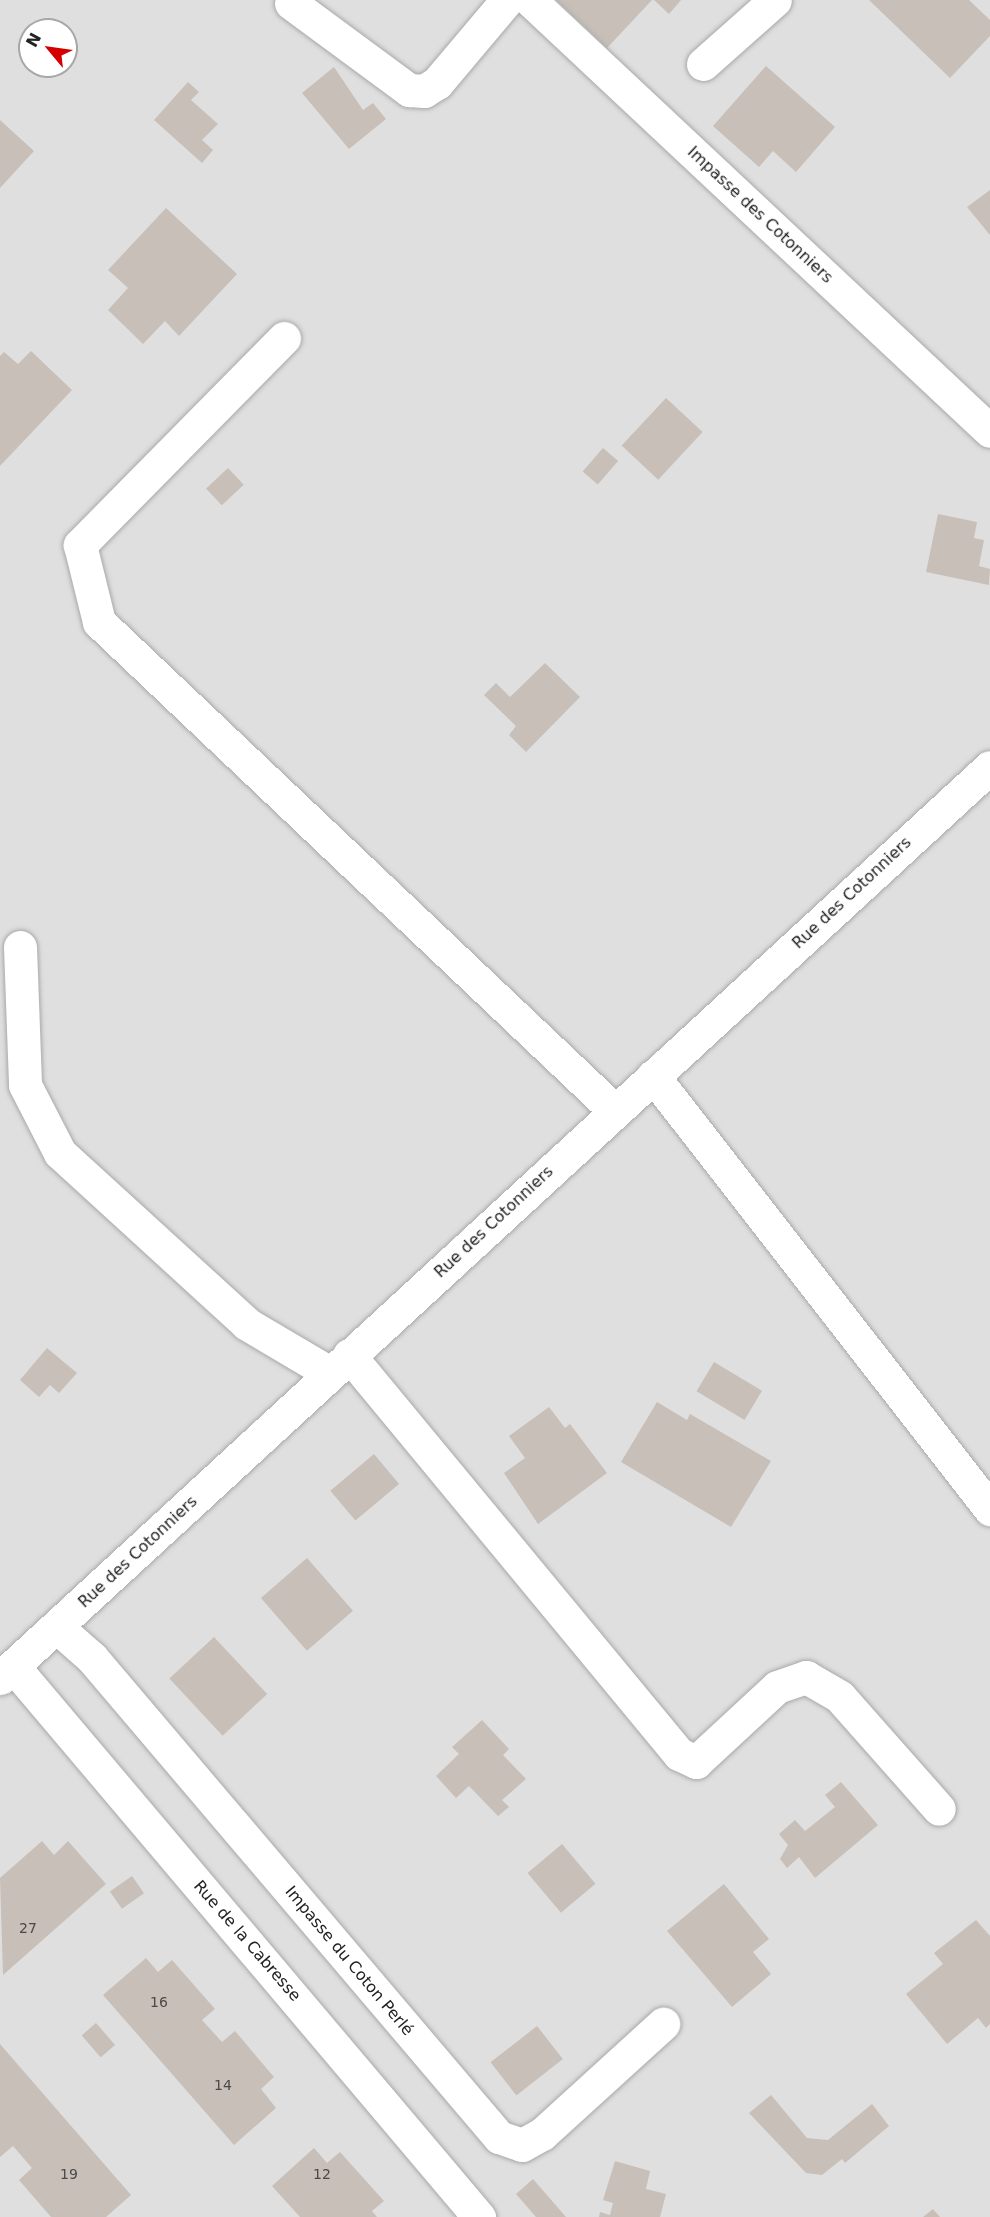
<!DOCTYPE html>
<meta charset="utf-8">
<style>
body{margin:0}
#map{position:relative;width:990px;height:2217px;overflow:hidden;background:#f2efe9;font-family:"DejaVu Sans",sans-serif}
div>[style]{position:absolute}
.residential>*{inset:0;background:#e0dfdf}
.building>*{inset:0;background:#c7bfb8;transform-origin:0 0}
.roads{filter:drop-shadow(0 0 2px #a9a9a9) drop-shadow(0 0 2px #a9a9a9)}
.minor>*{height:33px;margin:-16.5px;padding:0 16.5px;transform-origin:16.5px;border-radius:16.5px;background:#fff}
span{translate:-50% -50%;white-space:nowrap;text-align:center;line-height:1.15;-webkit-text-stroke:4.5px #fff;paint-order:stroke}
.number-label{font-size:14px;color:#4b4948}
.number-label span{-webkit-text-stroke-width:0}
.street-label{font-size:16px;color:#222}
.north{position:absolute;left:18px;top:18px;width:60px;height:60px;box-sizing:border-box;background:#fff;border:2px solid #a7a7a7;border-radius:50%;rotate:299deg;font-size:16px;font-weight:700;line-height:24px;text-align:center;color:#222}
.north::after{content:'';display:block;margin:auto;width:21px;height:27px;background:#d40000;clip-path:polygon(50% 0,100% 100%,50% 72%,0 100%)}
</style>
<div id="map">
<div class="residential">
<div style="clip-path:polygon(evenodd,0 0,990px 0,990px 2217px,0 2217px,0 0,30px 30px,66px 30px,66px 66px,30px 66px,30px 30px)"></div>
</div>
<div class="building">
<div style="clip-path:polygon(556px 0,652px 0,607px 48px)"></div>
<div style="clip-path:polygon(654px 0,681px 0,669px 14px)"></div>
<div style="clip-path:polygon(869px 0,969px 0,990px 20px,990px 36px,950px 78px)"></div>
<div style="clip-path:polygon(766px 66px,835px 127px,796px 172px,773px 151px,759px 167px,713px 126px)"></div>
<div style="clip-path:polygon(334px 67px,363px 110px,373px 103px,386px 119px,349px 149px,302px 93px)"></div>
<div style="clip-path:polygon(188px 82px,199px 92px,191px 100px,218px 124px,202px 140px,213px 150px,202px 163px,154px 120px)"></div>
<div style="clip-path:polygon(0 120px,34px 151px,0 188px)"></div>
<div style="clip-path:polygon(990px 190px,990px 235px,967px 207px)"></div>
<div style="clip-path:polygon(166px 208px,237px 274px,179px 336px,165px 321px,143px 344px,108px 310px,128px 288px,108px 270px)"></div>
<div style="clip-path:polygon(31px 351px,72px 390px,0 466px,0 356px,4px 352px,18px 364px)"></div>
<div style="left:666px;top:398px;width:50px;height:65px;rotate:43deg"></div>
<div style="left:603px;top:448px;width:20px;height:31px;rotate:41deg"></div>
<div style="left:228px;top:468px;width:23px;height:30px;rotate:47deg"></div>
<div style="clip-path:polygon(938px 514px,977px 522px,974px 538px,984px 540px,979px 566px,990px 569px,989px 585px,926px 572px)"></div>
<div style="clip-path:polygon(545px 663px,580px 697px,526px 752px,509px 735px,516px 726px,484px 695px,496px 683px,510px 697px)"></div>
<div style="clip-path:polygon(47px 1348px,77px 1373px,59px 1393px,50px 1385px,39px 1397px,20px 1380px)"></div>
<div style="left:714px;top:1362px;width:56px;height:34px;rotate:31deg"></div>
<div style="clip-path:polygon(657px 1402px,687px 1420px,690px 1414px,771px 1461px,731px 1527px,621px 1462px)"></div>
<div style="clip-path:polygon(549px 1407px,565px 1428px,570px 1424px,607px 1473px,538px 1524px,504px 1473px,525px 1458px,509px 1436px)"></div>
<div style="left:374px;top:1454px;width:39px;height:57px;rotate:50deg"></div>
<div style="left:307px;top:1558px;width:70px;height:61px;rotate:49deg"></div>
<div style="left:214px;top:1637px;width:78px;height:61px;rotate:47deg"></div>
<div style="clip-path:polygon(482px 1720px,509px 1749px,503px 1755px,526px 1779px,502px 1800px,509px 1807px,498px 1816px,469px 1786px,456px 1798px,436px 1776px,459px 1754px,452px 1747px)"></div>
<div style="clip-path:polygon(841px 1782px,878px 1825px,815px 1878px,799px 1857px,787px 1868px,780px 1859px,788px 1845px,779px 1834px,795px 1820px,805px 1831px,835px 1807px,825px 1795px)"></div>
<div style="clip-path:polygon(42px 1841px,54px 1855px,68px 1841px,106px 1884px,3px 1975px,0 1878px)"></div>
<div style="left:562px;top:1844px;width:52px;height:45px;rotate:50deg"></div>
<div style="left:132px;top:1876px;width:21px;height:27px;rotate:55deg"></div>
<div style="clip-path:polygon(724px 1884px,769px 1939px,753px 1952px,771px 1974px,732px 2007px,667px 1931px)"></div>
<div style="clip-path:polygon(976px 1920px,990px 1936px,990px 2024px,986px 2028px,978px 2018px,947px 2044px,906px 1994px,943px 1964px,934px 1953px)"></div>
<div style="clip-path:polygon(146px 1958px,158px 1972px,172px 1960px,215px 2009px,202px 2020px,222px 2042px,235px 2031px,274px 2077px,261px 2089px,276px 2108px,234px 2145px,103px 1995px)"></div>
<div style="left:96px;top:2023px;width:29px;height:19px;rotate:49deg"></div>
<div style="left:537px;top:2026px;width:42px;height:59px;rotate:52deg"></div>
<div style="clip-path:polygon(0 2044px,131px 2195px,106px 2217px,51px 2217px,19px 2180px,32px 2168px,13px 2146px,0 2157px)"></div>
<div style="clip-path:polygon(771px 2095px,807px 2138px,828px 2140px,872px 2104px,889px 2126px,845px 2163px,842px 2159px,822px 2175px,806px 2173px,749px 2113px)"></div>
<div style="clip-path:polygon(314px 2148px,327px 2163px,340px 2152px,384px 2201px,372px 2211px,377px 2217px,300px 2217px,272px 2186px)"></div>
<div style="clip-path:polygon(615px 2161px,650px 2171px,646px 2189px,666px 2194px,660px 2217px,599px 2217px,600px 2212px,610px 2215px,613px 2203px,603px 2200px)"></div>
<div style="clip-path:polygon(533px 2179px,566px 2217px,536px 2217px,516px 2194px)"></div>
<div style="clip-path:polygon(933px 2209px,940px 2217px,923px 2217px)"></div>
</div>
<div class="roads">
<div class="minor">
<div style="left:530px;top:0;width:630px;rotate:43.14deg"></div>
<div style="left:291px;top:3px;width:147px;rotate:36.4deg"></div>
<div style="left:409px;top:90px;width:15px;rotate:4deg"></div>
<div style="left:424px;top:91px;width:15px;rotate:-32deg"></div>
<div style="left:437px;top:83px;width:109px;rotate:-49.9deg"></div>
<div style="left:703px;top:64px;width:96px;rotate:-41.6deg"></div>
<div style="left:284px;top:338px;width:291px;rotate:134.6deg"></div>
<div style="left:80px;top:545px;width:79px;rotate:76.1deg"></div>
<div style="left:99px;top:622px;width:711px;rotate:43.46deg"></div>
<div style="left:20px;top:947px;width:138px;rotate:87.9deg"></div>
<div style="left:25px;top:1085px;width:76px;rotate:62.8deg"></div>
<div style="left:60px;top:1153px;width:253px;rotate:42.4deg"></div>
<div style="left:247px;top:1324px;width:96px;rotate:30.6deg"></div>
<div style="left:653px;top:1076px;width:549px;rotate:52.11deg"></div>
<div style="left:349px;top:1355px;width:518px;rotate:50.41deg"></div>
<div style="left:679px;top:1754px;width:19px;rotate:25deg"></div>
<div style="left:696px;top:1762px;width:110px;rotate:-42.8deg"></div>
<div style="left:777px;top:1687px;width:31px;rotate:-19deg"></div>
<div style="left:806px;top:1677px;width:39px;rotate:30deg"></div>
<div style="left:840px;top:1697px;width:149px;rotate:48.5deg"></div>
<div style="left:58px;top:1628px;width:45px;rotate:41.4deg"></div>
<div style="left:92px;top:1658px;width:629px;rotate:49.65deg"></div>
<div style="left:499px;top:2137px;width:24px;rotate:19deg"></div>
<div style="left:522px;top:2145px;width:23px;rotate:-29deg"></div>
<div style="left:542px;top:2134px;width:164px;rotate:-42.3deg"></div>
<div style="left:13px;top:1666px;width:722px;rotate:49.78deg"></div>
<div style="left:0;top:1678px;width:1345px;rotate:-42.62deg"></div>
</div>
</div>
<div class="number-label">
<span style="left:28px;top:1928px">27</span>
<span style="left:159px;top:2002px">16</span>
<span style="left:223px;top:2085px">14</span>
<span style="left:69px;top:2174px">19</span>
<span style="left:322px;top:2174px">12</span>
</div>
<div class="street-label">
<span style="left:760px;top:215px;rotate:43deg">Impasse des Cotonniers</span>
<span style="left:852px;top:893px;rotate:-43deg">Rue des Cotonniers</span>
<span style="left:494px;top:1222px;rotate:-43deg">Rue des Cotonniers</span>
<span style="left:138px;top:1552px;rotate:-43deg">Rue des Cotonniers</span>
<span style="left:247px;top:1941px;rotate:49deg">Rue de la Cabresse</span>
<span style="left:349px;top:1961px;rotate:50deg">Impasse du Coton Perlé</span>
</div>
<div class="north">N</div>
</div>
